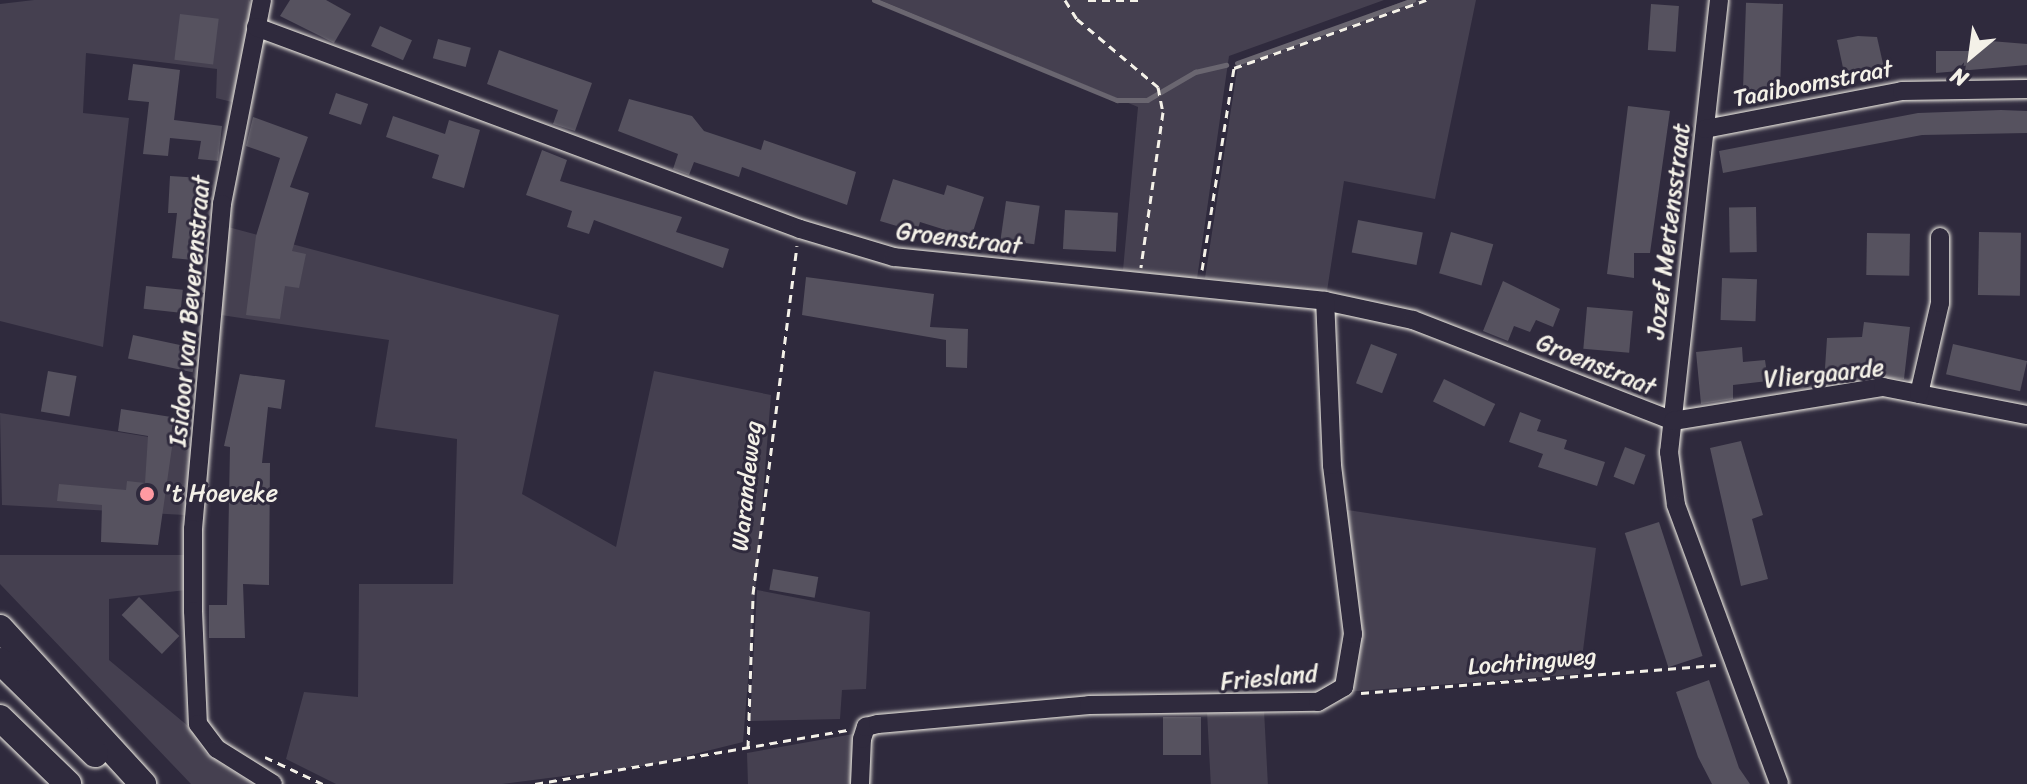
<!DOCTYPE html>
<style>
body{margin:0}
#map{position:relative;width:2027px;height:784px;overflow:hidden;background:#2f2a3d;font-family:Sriracha,sans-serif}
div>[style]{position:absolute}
.green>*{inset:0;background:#454050;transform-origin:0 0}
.stream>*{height:5px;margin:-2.5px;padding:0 2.5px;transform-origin:2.5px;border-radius:2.5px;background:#6a6670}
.building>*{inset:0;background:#56525f;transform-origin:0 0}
.path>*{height:3px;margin-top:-1.5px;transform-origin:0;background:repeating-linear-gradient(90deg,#f4f1e8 0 8px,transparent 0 14px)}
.roads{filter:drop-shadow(0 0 2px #f4f1e8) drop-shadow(0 0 2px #f4f1e8)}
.minor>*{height:18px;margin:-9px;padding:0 9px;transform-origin:9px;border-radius:9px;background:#2f2a3d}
.highway>*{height:26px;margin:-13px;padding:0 13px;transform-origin:13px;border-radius:13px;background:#2f2a3d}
.dots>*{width:22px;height:22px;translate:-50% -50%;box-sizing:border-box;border:4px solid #2f2a3d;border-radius:50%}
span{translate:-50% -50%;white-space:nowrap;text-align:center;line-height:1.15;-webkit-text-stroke:6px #2f2a3d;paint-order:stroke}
.street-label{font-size:24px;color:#f4f1e8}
.poi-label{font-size:24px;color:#f4f1e8}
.left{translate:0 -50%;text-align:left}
.north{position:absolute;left:1931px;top:16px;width:80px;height:80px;-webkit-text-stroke:6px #2f2a3d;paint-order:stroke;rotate:209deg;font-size:22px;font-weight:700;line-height:32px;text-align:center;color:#f4f1e8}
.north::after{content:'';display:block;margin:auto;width:28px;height:36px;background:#f4f1e8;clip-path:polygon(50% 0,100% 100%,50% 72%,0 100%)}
</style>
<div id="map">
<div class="green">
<div style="clip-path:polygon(34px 0,249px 0,252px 7px,232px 102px,216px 98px,217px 69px,86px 53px,83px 113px,129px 118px,103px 347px,0 321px,0 4px)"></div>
<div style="clip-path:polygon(880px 0,1384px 0,1229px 56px,1197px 279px,1123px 270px,1138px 107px)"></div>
<div style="clip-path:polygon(1407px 0,1476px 0,1435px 199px,1344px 181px,1327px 291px,1205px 278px,1238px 64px)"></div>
<div style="clip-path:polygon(228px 227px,559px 315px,522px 494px,616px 547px,654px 371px,771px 395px,743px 742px,650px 765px,502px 784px,336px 784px,286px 759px,304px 692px,358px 697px,359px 584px,453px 584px,457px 439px,375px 427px,389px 340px,221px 315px)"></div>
<div style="clip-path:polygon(0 413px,193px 444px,185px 515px,2px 505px)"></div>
<div style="clip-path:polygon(1341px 509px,1596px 548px,1580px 674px,1345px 692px,1352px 681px)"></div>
<div style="clip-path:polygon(0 555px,186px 555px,186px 590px,109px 599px,109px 660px,188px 726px,206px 754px,253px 784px,191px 784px,0 584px)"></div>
<div style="clip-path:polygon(757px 590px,870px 612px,866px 689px,842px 690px,840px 719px,750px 721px)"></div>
<div style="left:1264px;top:710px;width:74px;height:57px;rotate:87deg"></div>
<div style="clip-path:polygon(859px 733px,855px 784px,748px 784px,747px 753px)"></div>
</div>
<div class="stream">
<div style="left:874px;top:0;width:263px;rotate:22.4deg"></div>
<div style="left:1117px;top:100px;width:30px"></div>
<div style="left:1147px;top:100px;width:56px;rotate:-30.3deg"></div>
<div style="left:1195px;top:72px;width:32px;rotate:-13deg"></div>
<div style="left:1237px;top:63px;width:187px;rotate:-19.7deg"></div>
</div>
<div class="building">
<div style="clip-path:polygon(290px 0,326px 0,351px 14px,334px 43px,280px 16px)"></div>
<div style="left:1651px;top:4px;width:28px;height:46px;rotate:4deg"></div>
<div style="left:1783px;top:4px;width:89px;height:37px;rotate:92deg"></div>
<div style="left:180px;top:14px;width:39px;height:46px;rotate:7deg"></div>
<div style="left:380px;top:26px;width:35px;height:22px;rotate:24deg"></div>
<div style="clip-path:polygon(1858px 36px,1877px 37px,1884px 68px,1845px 77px,1837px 40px)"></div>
<div style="left:438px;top:39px;width:34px;height:20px;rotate:15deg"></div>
<div style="clip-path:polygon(1978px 40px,2027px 44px,2027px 65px,1936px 73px,1936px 51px,1978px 51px)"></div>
<div style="clip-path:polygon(499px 50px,592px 83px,575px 131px,553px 124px,558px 110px,487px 84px)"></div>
<div style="clip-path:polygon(133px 64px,180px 70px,174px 120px,222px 126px,218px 161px,198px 159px,201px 141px,170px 138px,168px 156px,143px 154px,149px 102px,128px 100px)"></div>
<div style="left:336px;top:93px;width:34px;height:22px;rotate:19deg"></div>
<div style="clip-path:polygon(629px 99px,692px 116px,704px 131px,761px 150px,764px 140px,856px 172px,847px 205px,742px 167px,739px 177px,694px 162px,689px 175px,673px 169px,678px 154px,618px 131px)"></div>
<div style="clip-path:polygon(1628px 106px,1670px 111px,1650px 253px,1634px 253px,1634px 278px,1607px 274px)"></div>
<div style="clip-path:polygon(2001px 110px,2027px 111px,2027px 133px,1922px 135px,1723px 173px,1719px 151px,1918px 113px)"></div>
<div style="clip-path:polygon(393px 116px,445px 134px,449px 120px,480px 130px,464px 188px,432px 178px,439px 155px,386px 137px)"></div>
<div style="clip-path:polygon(253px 117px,308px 137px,290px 187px,309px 193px,292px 251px,306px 254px,299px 288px,285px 286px,280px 319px,246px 315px,256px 236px,280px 158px,246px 146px)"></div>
<div style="clip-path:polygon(542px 150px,567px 160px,560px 181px,682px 217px,676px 232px,729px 249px,723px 268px,594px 220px,589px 234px,567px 227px,572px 211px,526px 195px)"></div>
<div style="clip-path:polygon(170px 176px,202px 178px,193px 260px,172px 258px,177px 213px,168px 213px)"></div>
<div style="clip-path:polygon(893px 179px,944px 195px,947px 185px,984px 197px,971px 238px,920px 222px,917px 232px,880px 221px)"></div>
<div style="left:1006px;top:201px;width:34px;height:39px;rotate:8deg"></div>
<div style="left:1756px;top:207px;width:45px;height:27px;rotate:89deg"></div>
<div style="left:1065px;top:210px;width:53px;height:39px;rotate:3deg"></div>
<div style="left:1358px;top:220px;width:66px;height:33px;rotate:11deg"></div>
<div style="left:1451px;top:232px;width:44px;height:43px;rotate:16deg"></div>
<div style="left:1979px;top:232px;width:42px;height:63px;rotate:1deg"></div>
<div style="left:1867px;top:233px;width:43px;height:42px;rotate:1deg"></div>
<div style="clip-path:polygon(806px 277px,934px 294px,930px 327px,968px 329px,967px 368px,946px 367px,946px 340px,802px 315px)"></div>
<div style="left:1722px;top:278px;width:35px;height:42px;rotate:2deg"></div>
<div style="clip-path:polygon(1503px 281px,1560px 309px,1553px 327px,1536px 320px,1530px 332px,1514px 326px,1508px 341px,1483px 331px)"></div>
<div style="left:146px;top:286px;width:37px;height:23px;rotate:6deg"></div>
<div style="left:1587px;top:307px;width:46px;height:42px;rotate:5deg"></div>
<div style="clip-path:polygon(1864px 322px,1910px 327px,1904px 379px,1846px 376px,1824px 383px,1827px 338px,1862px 337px)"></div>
<div style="left:133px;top:335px;width:66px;height:24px;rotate:12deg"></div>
<div style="left:1371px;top:344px;width:28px;height:42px;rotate:21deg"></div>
<div style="left:1953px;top:344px;width:76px;height:31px;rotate:13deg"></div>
<div style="clip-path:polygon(1742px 347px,1743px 362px,1765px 360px,1768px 381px,1733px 385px,1733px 399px,1701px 404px,1696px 352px)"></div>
<div style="left:48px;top:371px;width:29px;height:41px;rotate:10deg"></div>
<div style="clip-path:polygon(240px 374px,285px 380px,281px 409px,268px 407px,262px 463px,270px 463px,269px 585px,243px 584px,245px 638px,209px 638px,209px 605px,227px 605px,230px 447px,224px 446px)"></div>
<div style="left:1444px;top:379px;width:57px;height:25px;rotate:26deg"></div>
<div style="clip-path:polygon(121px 409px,190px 420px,187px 442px,173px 440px,158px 545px,101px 542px,102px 505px,57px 501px,59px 484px,126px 490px,127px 481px,145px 483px,148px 436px,118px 431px)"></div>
<div style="clip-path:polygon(1520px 412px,1541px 420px,1537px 431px,1567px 440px,1564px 449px,1605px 462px,1597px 486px,1538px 467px,1543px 454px,1509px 442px)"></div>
<div style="clip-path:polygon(1741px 441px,1763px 515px,1752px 519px,1768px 579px,1741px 586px,1710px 448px)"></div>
<div style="left:1625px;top:447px;width:22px;height:32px;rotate:21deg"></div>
<div style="left:1659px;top:522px;width:141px;height:36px;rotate:72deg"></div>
<div style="left:773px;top:569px;width:46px;height:21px;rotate:10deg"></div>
<div style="left:139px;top:597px;width:56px;height:25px;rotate:44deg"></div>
<div style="clip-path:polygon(1709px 680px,1739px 768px,1750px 784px,1712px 784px,1698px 757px,1676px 692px)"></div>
<div style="left:1163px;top:717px;width:38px;height:38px"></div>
</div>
<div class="path">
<div style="left:1065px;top:0;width:22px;rotate:58deg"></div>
<div style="left:1077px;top:19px;width:106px;rotate:40deg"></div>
<div style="left:1158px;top:87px;width:25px;rotate:79deg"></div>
<div style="left:1163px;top:112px;width:157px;rotate:98.1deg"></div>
<div style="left:1088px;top:0;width:55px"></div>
<div style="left:1202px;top:270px;width:205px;rotate:-81deg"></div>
<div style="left:1234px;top:68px;width:204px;rotate:-19.5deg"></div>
<div style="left:1361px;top:693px;width:356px;rotate:-4.5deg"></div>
<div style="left:748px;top:748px;width:154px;rotate:-88.1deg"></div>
<div style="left:753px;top:594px;width:351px;rotate:-82.8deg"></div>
<div style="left:265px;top:757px;width:64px;rotate:25deg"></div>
<div style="left:535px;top:784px;width:317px;rotate:-9.8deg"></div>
</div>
<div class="roads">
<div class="minor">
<div style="left:262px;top:0;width:208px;rotate:101.1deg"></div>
<div style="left:222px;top:204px;width:326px;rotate:95.1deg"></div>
<div style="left:193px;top:529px;width:82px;rotate:90deg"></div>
<div style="left:193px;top:611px;width:113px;rotate:87.5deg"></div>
<div style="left:198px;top:724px;width:31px;rotate:53deg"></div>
<div style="left:217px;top:749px;width:66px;rotate:32deg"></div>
<div style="left:1719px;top:0;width:455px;rotate:96.3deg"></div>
<div style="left:1669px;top:452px;width:53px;rotate:82.5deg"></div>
<div style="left:1676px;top:505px;width:297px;rotate:69.7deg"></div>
<div style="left:256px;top:27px;width:580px;rotate:20.37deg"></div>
<div style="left:800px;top:229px;width:98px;rotate:16.6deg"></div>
<div style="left:894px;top:257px;width:433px;rotate:5.8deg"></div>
<div style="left:1325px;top:301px;width:90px;rotate:12.2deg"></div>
<div style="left:1413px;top:320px;width:279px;rotate:21.2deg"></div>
<div style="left:1673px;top:421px;width:213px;rotate:-9.2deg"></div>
<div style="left:1883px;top:387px;width:147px;rotate:11deg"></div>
<div style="left:1705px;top:129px;width:201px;rotate:-10.9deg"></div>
<div style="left:1902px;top:91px;width:125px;rotate:-0.9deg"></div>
<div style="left:1919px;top:394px;width:93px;rotate:-77deg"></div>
<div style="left:1940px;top:303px;width:66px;rotate:-90deg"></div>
<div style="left:860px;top:784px;width:45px;rotate:-87.5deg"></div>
<div style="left:862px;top:739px;width:13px;rotate:-72deg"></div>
<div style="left:866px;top:727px;width:12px;rotate:-14deg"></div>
<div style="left:878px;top:724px;width:212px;rotate:-5.1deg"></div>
<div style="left:1089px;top:705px;width:229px;rotate:-0.8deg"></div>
<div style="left:1318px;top:702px;width:30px;rotate:-30deg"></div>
<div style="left:1344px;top:687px;width:54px;rotate:-80.4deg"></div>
<div style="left:1353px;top:634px;width:170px;rotate:-97.1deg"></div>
<div style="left:1332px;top:465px;width:164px;rotate:-92.4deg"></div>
</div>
<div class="highway">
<div style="left:0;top:628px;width:212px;rotate:47.5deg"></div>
<div style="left:0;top:661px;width:133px;rotate:44.4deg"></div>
<div style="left:0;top:718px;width:95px;rotate:44.1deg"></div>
</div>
</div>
<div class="dots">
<div style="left:147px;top:494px;background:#ff9aa2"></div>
</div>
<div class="street-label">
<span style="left:1813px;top:84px;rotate:-11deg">Taaiboomstraat</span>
<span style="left:1669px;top:231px;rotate:-83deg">Jozef Mertensstraat</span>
<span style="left:959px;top:239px;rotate:7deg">Groenstraat</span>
<span style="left:190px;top:311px;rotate:-85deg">Isidoor van Beverenstraat</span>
<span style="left:1596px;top:365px;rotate:22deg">Groenstraat</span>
<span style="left:1824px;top:374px;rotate:-6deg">Vliergaarde</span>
<span style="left:747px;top:486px;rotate:-84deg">Warandeweg</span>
<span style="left:1532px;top:662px;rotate:-5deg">Lochtingweg</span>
<span style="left:1269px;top:678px;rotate:-5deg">Friesland</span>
</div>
<div class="poi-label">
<span class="left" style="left:163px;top:494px">'t Hoeveke</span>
</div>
<div class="north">N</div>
</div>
